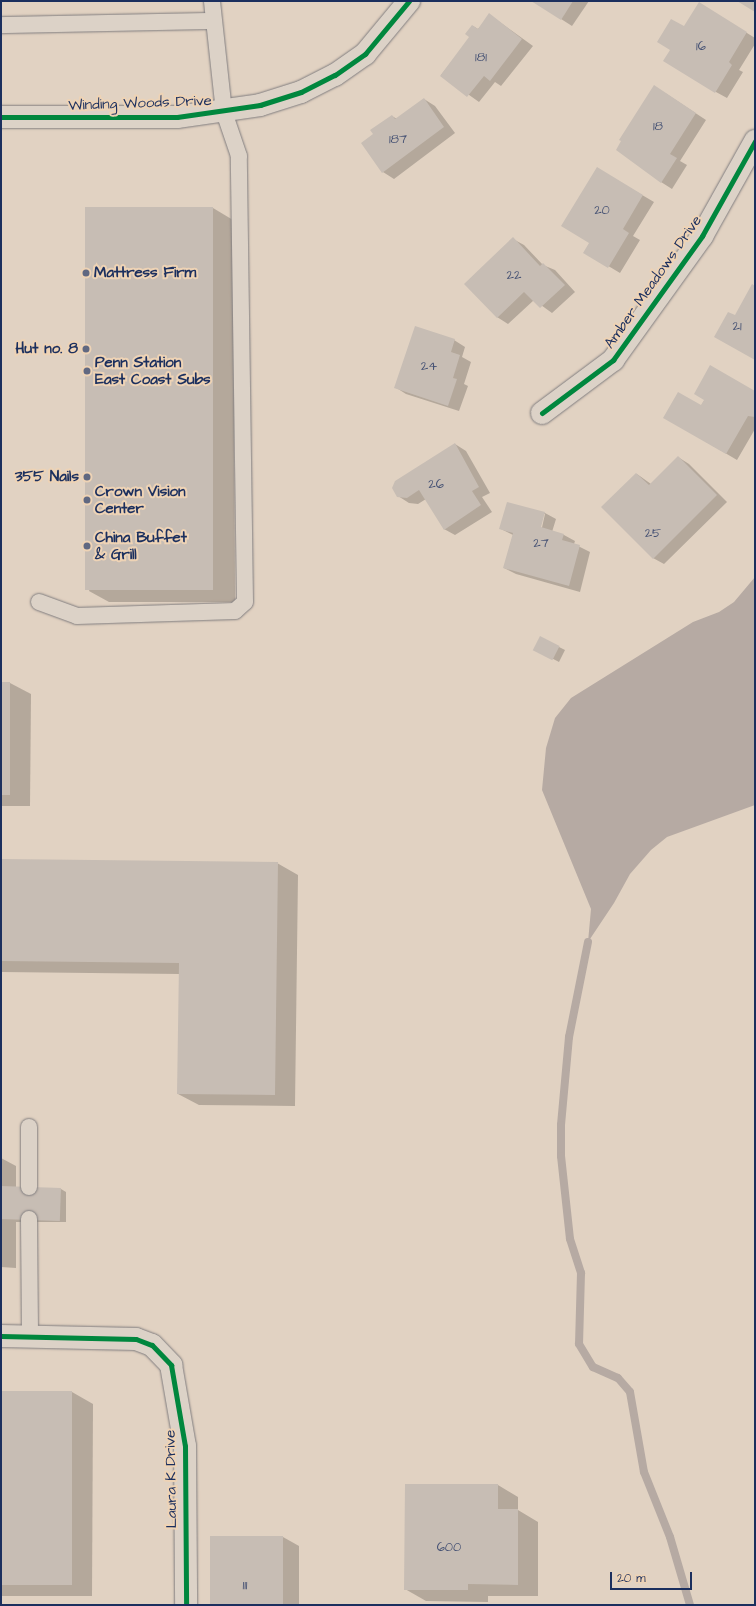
<!DOCTYPE html>
<style>
body{margin:0}
#map{position:relative;width:756px;height:1606px;overflow:hidden;background:#e1d2c2;font-family:"Architects Daughter",sans-serif}
div>[style]{position:absolute}
.water>*{inset:0;background:#b6aaa3}
.shadow>*{inset:0;background:#0003}
.stream>*{height:8px;margin:-4px;padding:0 4px;transform-origin:4px;border-radius:4px;background:#b6aaa3}
.building>*{inset:0;background:#c7bdb4;transform-origin:0 0}
.roads{filter:drop-shadow(0 0 1px #807d7f) drop-shadow(0 0 1px #807d7f)}
.lane>*{height:16px;margin:-8px;padding:0 8px;transform-origin:8px;border-radius:8px;background:#dcd2c7}
.street>*{height:22px;margin:-11px;padding:0 11px;transform-origin:11px;border-radius:11px;background:#dcd2c7}
.cycleway>*{height:5px;margin:-2.5px;padding:0 2.5px;transform-origin:2.5px;border-radius:2.5px;background:#00873e}
.dots>*{width:11px;height:11px;translate:-50% -50%;box-sizing:border-box;border:2px solid #eed3b5;border-radius:50%}
span{translate:-50% -50%;white-space:nowrap;text-align:center;line-height:1.15;-webkit-text-stroke:4px #eed3b5;paint-order:stroke}
.number-label{font-size:13px;color:#465274}
.number-label span{-webkit-text-stroke-width:0}
.street-label{font-size:15px;color:#1b2f5e}
.poi-label{font-size:15px;color:#1b2f5e;font-weight:700}
.left{translate:0 -50%;text-align:left}
.right{translate:-100% -50%;text-align:right}
.frame{position:absolute;inset:0;border:2px solid #1b2f5e;pointer-events:none}
.scale{position:absolute;left:610px;top:1572px;width:82px;height:18px;box-sizing:border-box;border:2px solid #1b2f5e;border-top:0;padding-left:5px;font-size:12px;line-height:14px;white-space:nowrap;color:#1b2f5e;-webkit-text-stroke:3px #eed3b5;paint-order:stroke}
</style>
<div id="map">
<div class="water">
<div style="clip-path:polygon(755px 577px,755px 805px,667px 837px,651px 850px,630px 874px,614px 903px,588px 942px,591px 909px,542px 790px,546px 748px,555px 718px,571px 698px,693px 622px,719px 612px,734px 602px)"></div>
</div>
<div class="shadow">
<div style="clip-path:polygon(533px 1px,589px 1px,572px 26px)"></div>
<div style="clip-path:polygon(710px 10px,755px 38px,755px 44px,739px 70px,743px 72px,727px 98px,716px 92px,671px 50px,684px 28px)"></div>
<div style="clip-path:polygon(490px 15px,533px 46px,501px 86px,495px 82px,479px 102px,441px 75px,471px 37px,473px 26px,478px 29px)"></div>
<div style="clip-path:polygon(665px 93px,706px 120px,680px 161px,687px 165px,672px 189px,661px 182px)"></div>
<div style="clip-path:polygon(424px 99px,435px 106px,455px 133px,394px 179px,383px 172px,375px 135px,392px 116px,397px 119px)"></div>
<div style="clip-path:polygon(608px 175px,654px 202px,633px 236px,640px 240px,620px 273px,585px 252px,590px 243px)"></div>
<div style="clip-path:polygon(213px 208px,233px 220px,235px 602px,109px 602px,89px 591px)"></div>
<div style="clip-path:polygon(513px 239px,524px 245px,543px 265px,555px 270px,575px 292px,552px 313px,534px 300px,508px 324px,497px 317px)"></div>
<div style="clip-path:polygon(454px 340px,465px 347px,462px 357px,471px 362px,464px 384px,468px 386px,459px 411px,406px 394px,395px 387px)"></div>
<div style="clip-path:polygon(755px 392px,755px 429px,737px 460px,664px 417px,701px 406px,705px 399px)"></div>
<div style="clip-path:polygon(455px 444px,466px 451px,490px 493px,482px 497px,492px 512px,455px 535px,444px 529px,426px 499px,418px 504px,409px 503px,398px 496px)"></div>
<div style="clip-path:polygon(678px 457px,689px 464px,727px 502px,664px 564px,653px 558px,637px 474px,651px 484px)"></div>
<div style="clip-path:polygon(evenodd,545px 513px,556px 519px,552px 532px,564px 535px,575px 541px,574px 544px,590px 552px,580px 592px,516px 574px,504px 568px,513px 535px,501px 529px,545px 513px,543px 514px,545px 514px,541px 532px,539px 532px,543px 514px)"></div>
<div style="clip-path:polygon(559px 647px,565px 650px,559px 662px,540px 652px)"></div>
<div style="clip-path:polygon(1px 683px,10px 683px,31px 694px,30px 806px,1px 806px)"></div>
<div style="clip-path:polygon(1px 860px,277px 863px,298px 875px,295px 1106px,199px 1105px,178px 1094px,180px 974px,1px 972px)"></div>
<div style="clip-path:polygon(1px 1158px,16px 1166px,16px 1188px,61px 1189px,66px 1192px,66px 1222px,16px 1222px,16px 1268px,1px 1267px,1px 1299px)"></div>
<div style="clip-path:polygon(1px 1392px,72px 1392px,93px 1404px,92px 1596px,1px 1596px)"></div>
<div style="clip-path:polygon(498px 1485px,518px 1497px,518px 1510px,538px 1522px,538px 1596px,488px 1596px,488px 1602px,426px 1601px,405px 1589px)"></div>
<div style="clip-path:polygon(211px 1537px,283px 1537px,299px 1546px,299px 1605px,210px 1605px)"></div>
</div>
<div class="stream">
<div style="left:588px;top:942px;width:97px;rotate:101.3deg"></div>
<div style="left:569px;top:1037px;width:88px;rotate:95.2deg"></div>
<div style="left:561px;top:1125px;width:31px;rotate:90deg"></div>
<div style="left:561px;top:1156px;width:83px;rotate:83.8deg"></div>
<div style="left:570px;top:1239px;width:36px;rotate:72deg"></div>
<div style="left:581px;top:1273px;width:71px;rotate:91.6deg"></div>
<div style="left:579px;top:1344px;width:27px;rotate:59deg"></div>
<div style="left:593px;top:1367px;width:27px;rotate:24deg"></div>
<div style="left:618px;top:1378px;width:18px;rotate:49deg"></div>
<div style="left:630px;top:1392px;width:81px;rotate:80.1deg"></div>
<div style="left:644px;top:1472px;width:70px;rotate:68.2deg"></div>
<div style="left:670px;top:1537px;width:71px;rotate:73.6deg"></div>
</div>
<div class="building">
<div style="clip-path:polygon(531px 1px,573px 1px,561px 20px)"></div>
<div style="clip-path:polygon(737px 1px,755px 1px,755px 12px)"></div>
<div style="clip-path:polygon(699px 2px,747px 32px,729px 62px,732px 65px,715px 93px,663px 61px,670px 50px,657px 42px,671px 19px,684px 26px)"></div>
<div style="clip-path:polygon(489px 13px,522px 39px,490px 81px,484px 76px,467px 97px,440px 76px,469px 37px,465px 34px,472px 25px,478px 29px)"></div>
<div style="clip-path:polygon(654px 85px,696px 113px,670px 154px,677px 158px,661px 183px,616px 150px,621px 141px,619px 140px)"></div>
<div style="clip-path:polygon(424px 98px,444px 127px,382px 173px,361px 143px,373px 134px,370px 130px,392px 115px,395px 119px)"></div>
<div style="clip-path:polygon(597px 167px,643px 195px,623px 229px,629px 233px,608px 268px,583px 253px,589px 243px,561px 226px)"></div>
<div style="left:213px;top:207px;width:383px;height:128px;rotate:90deg"></div>
<div style="clip-path:polygon(513px 237px,540px 266px,543px 263px,565px 285px,540px 308px,524px 292px,497px 318px,464px 284px)"></div>
<div style="clip-path:polygon(752px 284px,755px 286px,755px 360px,714px 337px,728px 312px,735px 315px)"></div>
<div style="clip-path:polygon(415px 326px,455px 339px,451px 352px,460px 355px,453px 378px,457px 379px,448px 406px,394px 388px)"></div>
<div style="clip-path:polygon(710px 365px,755px 391px,755px 417px,748px 416px,726px 454px,663px 418px,678px 392px,701px 405px,704px 400px,694px 394px)"></div>
<div style="clip-path:polygon(455px 443px,479px 487px,472px 491px,481px 505px,444px 530px,419px 490px,407px 498px,397px 497px,392px 488px,395px 481px)"></div>
<div style="clip-path:polygon(678px 456px,717px 495px,653px 559px,601px 507px,636px 473px,649px 485px)"></div>
<div style="clip-path:polygon(507px 502px,545px 512px,541px 527px,564px 534px,562px 540px,580px 545px,569px 586px,503px 568px,513px 533px,499px 529px)"></div>
<div style="left:540px;top:636px;width:22px;height:16px;rotate:27deg"></div>
<div style="left:1px;top:682px;width:9px;height:113px"></div>
<div style="clip-path:polygon(1px 859px,278px 862px,275px 1095px,177px 1094px,179px 963px,1px 961px)"></div>
<div style="left:1px;top:1186px;width:60px;height:33px;rotate:2deg"></div>
<div style="left:1px;top:1391px;width:71px;height:194px"></div>
<div style="clip-path:polygon(405px 1484px,498px 1484px,498px 1509px,518px 1509px,518px 1585px,468px 1584px,468px 1590px,404px 1590px)"></div>
<div style="left:210px;top:1536px;width:73px;height:69px"></div>
</div>
<div class="roads">
<div class="lane">
<div style="left:1px;top:25px;width:212px;rotate:-1.1deg"></div>
<div style="left:39px;top:602px;width:40px;rotate:20.2deg"></div>
<div style="left:77px;top:616px;width:158px;rotate:-1.8deg"></div>
<div style="left:235px;top:611px;width:13px;rotate:-42deg"></div>
<div style="left:245px;top:602px;width:446px;rotate:-90.8deg"></div>
<div style="left:239px;top:156px;width:46px;rotate:-108.8deg"></div>
<div style="left:224px;top:112px;width:112px;rotate:-96.2deg"></div>
<div style="left:29px;top:1127px;width:60px;rotate:90deg"></div>
<div style="left:29px;top:1219px;width:118px;rotate:89.5deg"></div>
</div>
<div class="street">
<div style="left:1px;top:117px;width:176px"></div>
<div style="left:177px;top:117px;width:84px;rotate:-8.2deg"></div>
<div style="left:260px;top:105px;width:43px;rotate:-17.6deg"></div>
<div style="left:301px;top:92px;width:38px;rotate:-27deg"></div>
<div style="left:335px;top:75px;width:37px;rotate:-35deg"></div>
<div style="left:365px;top:54px;width:69px;rotate:-50.3deg"></div>
<div style="left:542px;top:413px;width:89px;rotate:-36.7deg"></div>
<div style="left:613px;top:360px;width:153px;rotate:-54.3deg"></div>
<div style="left:702px;top:236px;width:109px;rotate:-60.8deg"></div>
<div style="left:1px;top:1336px;width:135px;rotate:1.3deg"></div>
<div style="left:136px;top:1339px;width:17px;rotate:21deg"></div>
<div style="left:152px;top:1345px;width:28px;rotate:46deg"></div>
<div style="left:171px;top:1365px;width:82px;rotate:80.2deg"></div>
<div style="left:185px;top:1446px;width:159px;rotate:89.6deg"></div>
</div>
</div>
<div class="cycleway">
<div style="left:1px;top:117px;width:176px"></div>
<div style="left:177px;top:117px;width:84px;rotate:-8.2deg"></div>
<div style="left:260px;top:105px;width:43px;rotate:-17.6deg"></div>
<div style="left:301px;top:92px;width:38px;rotate:-27deg"></div>
<div style="left:335px;top:75px;width:37px;rotate:-35deg"></div>
<div style="left:365px;top:54px;width:69px;rotate:-50.3deg"></div>
<div style="left:542px;top:413px;width:89px;rotate:-36.7deg"></div>
<div style="left:613px;top:360px;width:153px;rotate:-54.3deg"></div>
<div style="left:702px;top:236px;width:109px;rotate:-60.8deg"></div>
<div style="left:1px;top:1336px;width:135px;rotate:1.3deg"></div>
<div style="left:136px;top:1339px;width:17px;rotate:21deg"></div>
<div style="left:152px;top:1345px;width:28px;rotate:46deg"></div>
<div style="left:171px;top:1365px;width:82px;rotate:80.2deg"></div>
<div style="left:185px;top:1446px;width:159px;rotate:89.6deg"></div>
</div>
<div class="dots">
<div style="left:86px;top:273px;background:#606881"></div>
<div style="left:86px;top:349px;background:#606881"></div>
<div style="left:87px;top:371px;background:#606881"></div>
<div style="left:87px;top:477px;background:#606881"></div>
<div style="left:87px;top:500px;background:#606881"></div>
<div style="left:87px;top:546px;background:#606881"></div>
</div>
<div class="number-label">
<span style="left:701px;top:46px">16</span>
<span style="left:481px;top:57px">181</span>
<span style="left:658px;top:126px">18</span>
<span style="left:398px;top:139px">187</span>
<span style="left:602px;top:210px">20</span>
<span style="left:514px;top:275px">22</span>
<span style="left:737px;top:326px">21</span>
<span style="left:429px;top:366px">24</span>
<span style="left:436px;top:484px">26</span>
<span style="left:653px;top:533px">25</span>
<span style="left:541px;top:543px">27</span>
<span style="left:449px;top:1547px">600</span>
<span style="left:245px;top:1585px">111</span>
</div>
<div class="street-label">
<span style="left:140px;top:103px;rotate:-2deg">Winding Woods Drive</span>
<span style="left:653px;top:282px;rotate:-55deg">Amber Meadows Drive</span>
<span style="left:171px;top:1479px;rotate:-91deg">Laura K Drive</span>
</div>
<div class="poi-label">
<span class="left" style="left:94px;top:273px">Mattress Firm</span>
<span class="right" style="left:78px;top:349px">Hut no. 8</span>
<span class="left" style="left:95px;top:371px">Penn Station<br>East Coast Subs</span>
<span class="right" style="left:79px;top:477px">355 Nails</span>
<span class="left" style="left:95px;top:500px">Crown Vision<br>Center</span>
<span class="left" style="left:95px;top:546px">China Buffet<br>&amp; Grill</span>
</div>
<div class="frame"></div>
<div class="scale">20 m</div>
</div>
